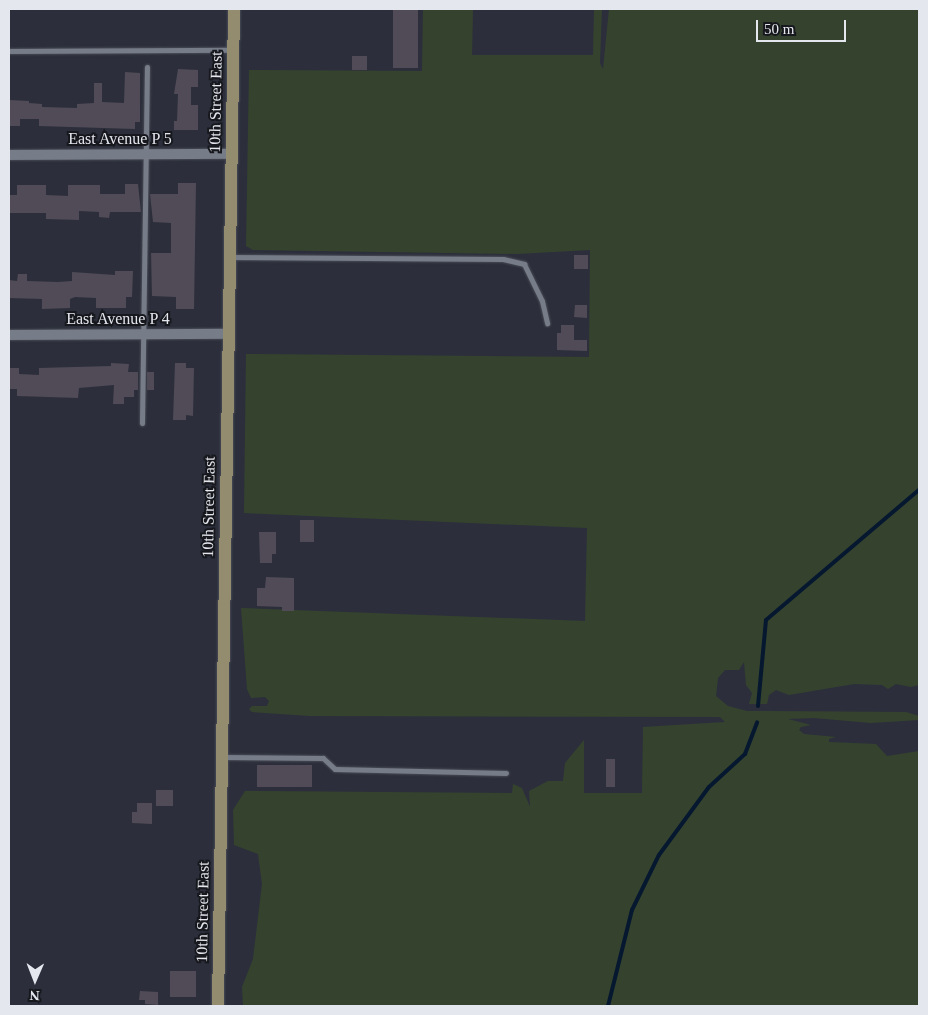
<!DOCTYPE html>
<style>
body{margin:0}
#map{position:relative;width:928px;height:1015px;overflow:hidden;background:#2c2f3b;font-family:"Times New Roman",serif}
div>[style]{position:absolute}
.green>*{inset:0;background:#35432e}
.stream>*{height:4px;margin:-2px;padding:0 2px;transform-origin:2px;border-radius:2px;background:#05182f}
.building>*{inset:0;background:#504b57;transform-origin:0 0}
.roads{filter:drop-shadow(0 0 1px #4a4d57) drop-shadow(0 0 1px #4a4d57)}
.service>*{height:5px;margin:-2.5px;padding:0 2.5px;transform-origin:2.5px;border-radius:2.5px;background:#777c89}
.minor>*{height:10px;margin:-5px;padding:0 5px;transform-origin:5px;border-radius:5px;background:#777c89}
.secondary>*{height:12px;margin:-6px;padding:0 6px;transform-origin:6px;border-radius:6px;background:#938c6e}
span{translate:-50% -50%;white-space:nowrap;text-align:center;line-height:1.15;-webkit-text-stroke:4px #16181d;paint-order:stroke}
.street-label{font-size:16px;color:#e4e7ee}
.frame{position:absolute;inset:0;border:10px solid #e4e7ee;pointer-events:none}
.north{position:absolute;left:10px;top:955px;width:50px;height:50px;-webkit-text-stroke:4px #16181d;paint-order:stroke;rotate:181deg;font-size:14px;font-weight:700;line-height:20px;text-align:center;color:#e4e7ee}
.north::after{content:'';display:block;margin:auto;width:18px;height:22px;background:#e4e7ee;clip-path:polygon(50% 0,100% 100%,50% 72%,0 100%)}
.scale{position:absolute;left:756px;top:20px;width:90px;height:22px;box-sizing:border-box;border:2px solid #e4e7ee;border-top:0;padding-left:6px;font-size:15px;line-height:18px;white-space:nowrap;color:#e4e7ee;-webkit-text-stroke:4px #16181d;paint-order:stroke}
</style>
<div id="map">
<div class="green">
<div style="clip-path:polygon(423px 9px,473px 9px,472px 55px,593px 55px,594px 9px,602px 9px,600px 63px,603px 69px,609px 9px,919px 9px,919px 685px,911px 687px,896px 684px,888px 689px,882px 685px,854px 684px,789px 695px,776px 690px,769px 695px,767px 704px,749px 704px,752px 693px,746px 685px,744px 662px,739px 670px,725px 670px,718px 678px,716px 696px,728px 706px,747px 711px,906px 712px,919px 716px,919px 720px,871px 723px,814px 718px,788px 719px,811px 725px,801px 727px,799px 730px,804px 734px,836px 737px,829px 739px,829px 742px,876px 744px,887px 756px,919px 751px,919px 1006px,243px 1006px,242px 987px,253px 959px,262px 884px,258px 854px,234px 845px,233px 810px,245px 791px,512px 793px,513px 784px,522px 788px,530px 807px,529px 791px,548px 781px,563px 781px,565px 763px,584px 740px,584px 793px,642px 793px,643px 727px,725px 722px,720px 717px,310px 716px,252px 712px,249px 709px,252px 706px,267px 706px,269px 701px,265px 697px,251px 698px,247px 689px,241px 608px,585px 621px,587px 528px,244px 513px,246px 354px,589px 357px,590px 250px,517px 254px,253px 250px,246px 246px,249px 70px,422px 71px)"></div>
</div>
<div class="stream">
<div style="left:758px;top:706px;width:86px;rotate:-84.7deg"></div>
<div style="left:766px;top:620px;width:201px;rotate:-40.4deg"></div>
<div style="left:608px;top:1006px;width:99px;rotate:-76deg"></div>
<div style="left:632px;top:910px;width:61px;rotate:-63.9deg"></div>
<div style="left:659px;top:855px;width:84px;rotate:-53.7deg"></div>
<div style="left:709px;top:787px;width:49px;rotate:-42.5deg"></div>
<div style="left:745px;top:754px;width:34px;rotate:-69deg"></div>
</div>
<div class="building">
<div style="left:393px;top:9px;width:25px;height:59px"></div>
<div style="left:352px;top:56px;width:15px;height:14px"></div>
<div style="clip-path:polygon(178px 69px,198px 70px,198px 87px,191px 87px,191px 105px,198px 105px,198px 130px,174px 130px,174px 121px,177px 121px,178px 94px,174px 94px)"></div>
<div style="clip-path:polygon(125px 72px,140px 73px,140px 122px,135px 122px,135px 129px,39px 126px,39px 119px,20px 119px,20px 126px,9px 126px,9px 100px,29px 101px,29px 103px,42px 104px,42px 107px,77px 108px,77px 104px,94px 103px,94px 83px,102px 83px,102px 102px,124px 103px)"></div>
<div style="clip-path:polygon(178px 183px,196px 183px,194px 309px,176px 309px,176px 297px,152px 296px,151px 253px,171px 253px,171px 223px,153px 222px,150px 194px,178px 194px)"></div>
<div style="clip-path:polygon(125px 184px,138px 184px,141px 212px,110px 212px,109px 218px,99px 217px,99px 212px,79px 211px,79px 220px,46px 219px,46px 213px,9px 213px,9px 195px,17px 195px,17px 185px,46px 185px,46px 195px,68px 196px,68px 185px,100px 185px,100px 194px,125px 194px)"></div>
<div style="left:574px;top:255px;width:14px;height:14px"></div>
<div style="clip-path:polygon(115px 271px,133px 271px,132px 297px,126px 297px,126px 308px,96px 308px,96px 298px,75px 297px,70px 299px,70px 308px,42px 309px,42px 299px,9px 298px,9px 280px,17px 281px,18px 274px,27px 274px,27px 281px,58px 282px,72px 281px,72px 272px,115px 275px)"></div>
<div style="clip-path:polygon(575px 305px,587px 305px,587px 318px,574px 317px)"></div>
<div style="clip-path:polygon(561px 325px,574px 325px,574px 340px,587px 340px,587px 351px,557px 350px,557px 333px,561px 333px)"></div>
<div style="clip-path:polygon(111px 363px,129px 364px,128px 372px,138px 372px,138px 390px,134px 390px,134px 397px,124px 397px,124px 404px,113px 404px,114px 385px,79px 388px,78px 398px,17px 396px,17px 389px,9px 389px,9px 368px,19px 368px,19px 374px,39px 375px,39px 368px,111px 366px)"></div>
<div style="clip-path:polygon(175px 363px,186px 363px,186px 368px,194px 368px,193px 416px,186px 415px,186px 420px,173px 420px)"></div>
<div style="left:147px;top:372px;width:7px;height:18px"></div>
<div style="left:300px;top:520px;width:14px;height:22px"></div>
<div style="clip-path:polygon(259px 532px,276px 532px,276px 554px,272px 554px,272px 563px,260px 563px)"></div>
<div style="clip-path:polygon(266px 577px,294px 578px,294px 611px,282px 611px,282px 607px,257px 606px,257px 588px,265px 588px)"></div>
<div style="left:606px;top:759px;width:9px;height:28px"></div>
<div style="left:257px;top:765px;width:55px;height:22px"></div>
<div style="left:156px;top:790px;width:17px;height:16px"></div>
<div style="clip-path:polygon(137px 803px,152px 803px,152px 824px,132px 823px,132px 812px,137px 812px)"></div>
<div style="left:170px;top:971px;width:26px;height:26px"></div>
<div style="clip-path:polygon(140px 991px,158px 992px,158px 1005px,145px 1004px,145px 1000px,139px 1000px)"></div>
</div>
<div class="roads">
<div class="service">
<div style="left:9px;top:51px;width:223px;rotate:-0.3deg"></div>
<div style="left:230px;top:257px;width:273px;rotate:0.4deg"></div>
<div style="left:503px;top:259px;width:22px;rotate:13deg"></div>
<div style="left:524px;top:264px;width:41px;rotate:64.1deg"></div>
<div style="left:542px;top:301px;width:23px;rotate:77deg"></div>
<div style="left:142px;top:423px;width:356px;rotate:-89.2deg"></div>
<div style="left:224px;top:757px;width:99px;rotate:0.6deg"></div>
<div style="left:323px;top:758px;width:16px;rotate:43deg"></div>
<div style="left:335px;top:769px;width:171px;rotate:1.3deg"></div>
</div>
<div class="minor">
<div style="left:9px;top:155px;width:223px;rotate:-0.3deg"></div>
<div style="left:9px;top:335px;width:219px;rotate:-0.3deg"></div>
</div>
<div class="secondary">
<div style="left:218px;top:1006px;width:997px;rotate:-89.08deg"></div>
</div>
</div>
<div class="street-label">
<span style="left:216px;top:102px;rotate:-89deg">10th Street East</span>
<span style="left:120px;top:139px">East Avenue P 5</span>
<span style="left:118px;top:319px">East Avenue P 4</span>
<span style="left:209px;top:507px;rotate:-89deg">10th Street East</span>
<span style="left:203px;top:912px;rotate:-89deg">10th Street East</span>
</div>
<div class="frame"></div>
<div class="north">N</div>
<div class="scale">50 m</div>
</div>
